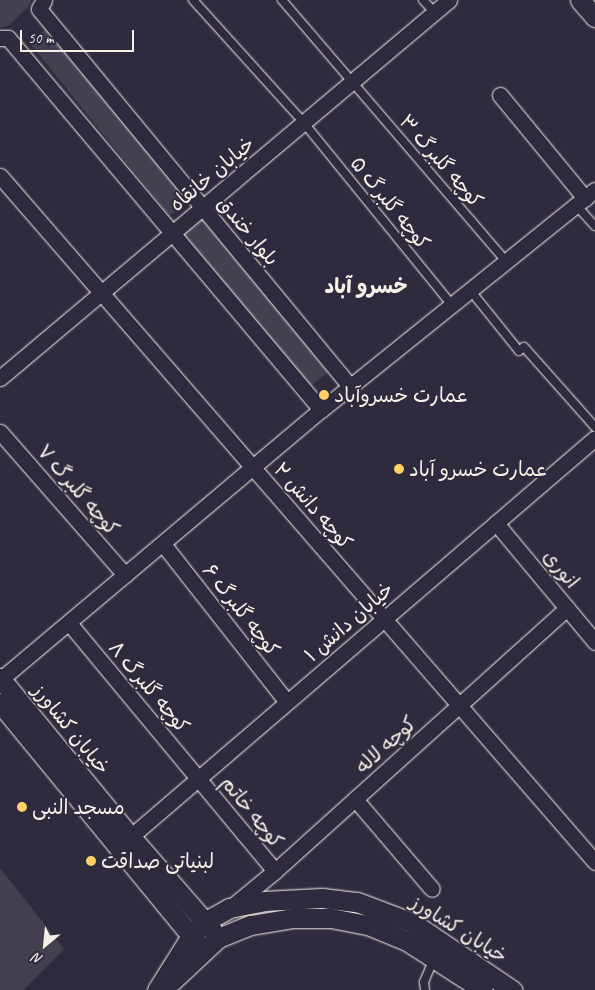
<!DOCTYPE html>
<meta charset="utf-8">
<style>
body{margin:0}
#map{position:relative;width:595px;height:990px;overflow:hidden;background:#2f2a3d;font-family:Caveat,"Playpen Sans Arabic",sans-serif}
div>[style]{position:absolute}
.green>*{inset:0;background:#454050;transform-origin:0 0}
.roads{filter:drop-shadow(0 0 1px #f4f1e8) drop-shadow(0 0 1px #f4f1e8)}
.service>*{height:8px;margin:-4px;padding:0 4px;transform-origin:4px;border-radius:4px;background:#2f2a3d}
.minor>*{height:15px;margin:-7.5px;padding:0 7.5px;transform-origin:7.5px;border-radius:7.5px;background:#2f2a3d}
.tertiary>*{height:19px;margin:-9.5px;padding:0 9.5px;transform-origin:9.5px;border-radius:9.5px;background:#2f2a3d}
.dots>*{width:14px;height:14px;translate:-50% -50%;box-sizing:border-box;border:2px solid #2f2a3d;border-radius:50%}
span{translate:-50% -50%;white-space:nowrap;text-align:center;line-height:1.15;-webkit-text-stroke:4px #2f2a3d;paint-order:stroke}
.street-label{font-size:20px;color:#f4f1e8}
.poi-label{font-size:20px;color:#f4f1e8}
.left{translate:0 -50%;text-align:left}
.neighbourhood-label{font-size:21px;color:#f4f1e8;font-weight:700}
.north{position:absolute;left:20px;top:920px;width:50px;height:50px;-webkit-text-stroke:4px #2f2a3d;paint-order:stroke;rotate:208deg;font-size:14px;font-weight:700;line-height:20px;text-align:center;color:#f4f1e8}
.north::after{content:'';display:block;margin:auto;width:18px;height:22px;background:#f4f1e8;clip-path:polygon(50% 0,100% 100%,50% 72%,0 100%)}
.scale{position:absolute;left:20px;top:30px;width:114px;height:22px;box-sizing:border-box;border:2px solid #f4f1e8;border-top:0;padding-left:6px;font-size:15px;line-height:18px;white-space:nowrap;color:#f4f1e8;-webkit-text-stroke:4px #2f2a3d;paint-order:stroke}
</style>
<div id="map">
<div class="green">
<div style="clip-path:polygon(0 0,31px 0,29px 6px,10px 25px,0 28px)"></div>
<div style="left:51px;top:25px;width:223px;height:28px;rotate:51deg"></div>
<div style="left:205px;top:217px;width:198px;height:29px;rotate:51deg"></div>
<div style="clip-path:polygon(0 868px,64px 949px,23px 990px,0 990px)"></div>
</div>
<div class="roads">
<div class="service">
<div style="left:193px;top:0;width:166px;rotate:47.9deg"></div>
<div style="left:304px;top:123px;width:235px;rotate:50.9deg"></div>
<div style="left:282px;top:0;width:344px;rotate:49.4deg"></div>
<div style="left:423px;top:0;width:16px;rotate:47deg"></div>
<div style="left:576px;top:205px;width:28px;rotate:48deg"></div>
<div style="left:470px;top:290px;width:78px;rotate:51.2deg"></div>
<div style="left:519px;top:351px;width:6px;rotate:-39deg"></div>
<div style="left:524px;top:347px;width:107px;rotate:48.4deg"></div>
<div style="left:425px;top:990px;width:8px;rotate:-97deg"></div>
<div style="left:424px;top:982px;width:25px;rotate:-67deg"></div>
</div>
<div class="minor">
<div style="left:44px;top:0;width:10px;rotate:119deg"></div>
<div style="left:39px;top:9px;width:489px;rotate:50.5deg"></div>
<div style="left:0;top:38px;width:8px"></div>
<div style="left:8px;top:38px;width:486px;rotate:49.9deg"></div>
<div style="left:500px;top:95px;width:134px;rotate:50.5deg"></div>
<div style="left:0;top:176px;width:908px;rotate:49.06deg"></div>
<div style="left:0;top:378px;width:587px;rotate:-40.09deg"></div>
<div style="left:0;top:432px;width:190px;rotate:48.8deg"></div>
<div style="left:496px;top:523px;width:155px;rotate:50.2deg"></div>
<div style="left:163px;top:544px;width:201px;rotate:51.9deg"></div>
<div style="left:69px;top:623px;width:322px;rotate:50.3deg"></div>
<div style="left:1px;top:679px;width:418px;rotate:-40.1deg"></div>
<div style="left:321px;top:410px;width:351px;rotate:-38.8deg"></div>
<div style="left:355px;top:799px;width:118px;rotate:49.5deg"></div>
<div style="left:122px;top:844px;width:623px;rotate:-40.64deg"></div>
<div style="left:231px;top:907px;width:57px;rotate:-39.3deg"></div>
<div style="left:275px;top:871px;width:393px;rotate:-42deg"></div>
</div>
<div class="tertiary">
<div style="left:580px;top:0;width:23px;rotate:49deg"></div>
<div style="left:0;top:678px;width:205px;rotate:50.6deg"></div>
<div style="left:130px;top:836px;width:126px;rotate:48.9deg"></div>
<div style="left:0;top:703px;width:313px;rotate:50.6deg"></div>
<div style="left:172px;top:981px;width:63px;rotate:-43.1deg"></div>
<div style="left:218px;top:938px;width:35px;rotate:-22deg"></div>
<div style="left:251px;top:925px;width:43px;rotate:-9.5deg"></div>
<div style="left:293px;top:918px;width:38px"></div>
<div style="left:331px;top:918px;width:38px;rotate:11deg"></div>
<div style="left:368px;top:925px;width:42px;rotate:22.3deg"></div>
<div style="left:407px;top:941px;width:90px;rotate:32.8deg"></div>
<div style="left:157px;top:990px;width:64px;rotate:-57.8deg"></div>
<div style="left:191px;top:936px;width:21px;rotate:-45deg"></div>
<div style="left:206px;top:921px;width:26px;rotate:-29deg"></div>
<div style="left:229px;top:908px;width:36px;rotate:-11deg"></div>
<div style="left:264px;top:901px;width:58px;rotate:-3deg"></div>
<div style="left:322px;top:898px;width:35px;rotate:7deg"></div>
<div style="left:357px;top:902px;width:60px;rotate:20.6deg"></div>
<div style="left:413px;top:923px;width:120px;rotate:34.1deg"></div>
</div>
</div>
<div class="dots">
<div style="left:324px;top:395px;background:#ffd166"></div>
<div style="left:399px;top:469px;background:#ffd166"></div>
<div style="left:22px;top:807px;background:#ffd166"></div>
<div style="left:91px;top:861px;background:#ffd166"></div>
</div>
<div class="street-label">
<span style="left:441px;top:161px;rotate:49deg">کوچه گلبرگ ۳</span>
<span style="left:212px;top:174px;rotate:-40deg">خیابان خانقاه</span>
<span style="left:390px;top:203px;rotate:51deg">کوچه گلبرگ ۵</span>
<span style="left:248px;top:231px;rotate:50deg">بلوار خندق</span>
<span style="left:78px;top:490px;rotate:49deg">کوچه گلبرگ ۷</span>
<span style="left:313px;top:506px;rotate:49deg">کوچه دانش ۲</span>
<span style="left:561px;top:569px;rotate:50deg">انوری</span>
<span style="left:241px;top:610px;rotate:52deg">کوچه گلبرگ ۶</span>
<span style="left:349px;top:622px;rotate:-41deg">خیابان دانش ۱</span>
<span style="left:149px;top:687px;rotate:50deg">کوچه گلبرگ ۸</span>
<span style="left:71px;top:729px;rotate:51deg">خیابان کشاورز</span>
<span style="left:386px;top:745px;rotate:-42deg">کوچه لاله</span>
<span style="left:252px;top:812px;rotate:51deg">کوچه خاتم</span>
<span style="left:459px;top:929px;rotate:32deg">خیابان کشاورز</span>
</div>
<div class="poi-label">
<span class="left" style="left:334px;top:395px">عمارت خسروآباد</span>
<span class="left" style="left:409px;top:469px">عمارت خسرو آباد</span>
<span class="left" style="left:32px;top:807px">مسجد النبی</span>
<span class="left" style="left:101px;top:861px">لبنیاتی ‌صداقت</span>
</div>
<div class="neighbourhood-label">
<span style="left:366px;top:286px">خسرو آباد</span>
</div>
<div class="north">N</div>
<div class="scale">50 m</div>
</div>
